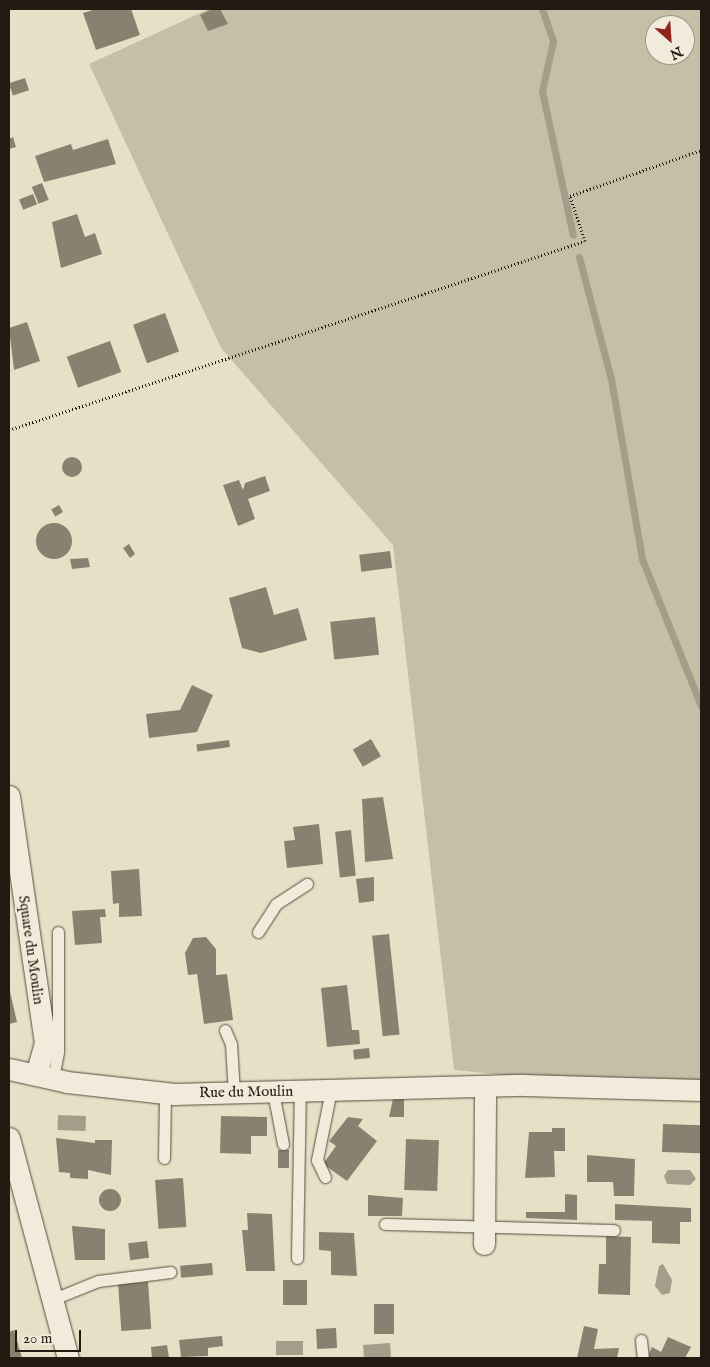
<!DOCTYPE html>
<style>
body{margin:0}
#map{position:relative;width:710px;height:1367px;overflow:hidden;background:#e8e0c6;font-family:"IM FELL English",serif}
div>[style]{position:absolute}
.green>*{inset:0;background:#c7bea7}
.water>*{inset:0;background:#a59d89;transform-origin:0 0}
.stream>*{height:7px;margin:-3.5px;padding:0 3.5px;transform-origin:3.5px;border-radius:3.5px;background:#a59d89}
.building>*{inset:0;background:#898170;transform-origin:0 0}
.round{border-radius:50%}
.path>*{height:3px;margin-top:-1.5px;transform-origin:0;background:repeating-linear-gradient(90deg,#231a12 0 1px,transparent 0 3.5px)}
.roads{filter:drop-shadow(0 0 1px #544c3f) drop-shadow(0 0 1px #544c3f)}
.service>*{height:11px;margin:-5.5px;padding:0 5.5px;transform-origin:5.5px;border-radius:5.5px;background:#f0ebda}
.minor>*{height:21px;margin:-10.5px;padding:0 10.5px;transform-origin:10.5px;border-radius:10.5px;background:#f0ebda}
span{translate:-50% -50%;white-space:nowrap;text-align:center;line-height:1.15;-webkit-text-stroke:4px #f0ebda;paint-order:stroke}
.street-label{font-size:15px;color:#231a12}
.frame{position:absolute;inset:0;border:10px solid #231a12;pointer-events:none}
.north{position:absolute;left:645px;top:15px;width:50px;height:50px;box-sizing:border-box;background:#f0ebda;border:1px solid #9e978a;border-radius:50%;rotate:154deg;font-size:14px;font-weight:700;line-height:20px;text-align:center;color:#231a12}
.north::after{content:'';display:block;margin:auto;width:18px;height:22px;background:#8f2418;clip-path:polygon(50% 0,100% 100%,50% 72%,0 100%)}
.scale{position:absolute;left:15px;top:1330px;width:66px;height:22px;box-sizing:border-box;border:2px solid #231a12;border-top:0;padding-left:6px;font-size:15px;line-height:18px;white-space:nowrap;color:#231a12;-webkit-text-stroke:4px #f0ebda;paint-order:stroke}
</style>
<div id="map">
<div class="green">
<div style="clip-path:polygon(evenodd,209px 9px,701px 9px,701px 1094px,454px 1070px,393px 545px,221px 348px,89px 64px,209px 9px,655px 25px,685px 25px,685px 55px,655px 55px,655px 25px)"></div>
</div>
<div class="water">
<div style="left:58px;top:1115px;width:28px;height:15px;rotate:2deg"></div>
<div style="clip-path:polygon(668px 1170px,690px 1170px,696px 1179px,690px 1185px,667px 1184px,664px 1176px)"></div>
<div style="clip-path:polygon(663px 1264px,672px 1280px,670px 1293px,662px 1295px,655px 1286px,659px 1266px)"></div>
<div style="left:303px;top:1341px;width:14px;height:27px;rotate:90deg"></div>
<div style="left:390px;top:1343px;width:14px;height:27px;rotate:86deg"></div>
</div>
<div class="stream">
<div style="left:542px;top:9px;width:34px;rotate:71deg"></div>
<div style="left:553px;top:41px;width:51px;rotate:102.4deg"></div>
<div style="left:542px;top:91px;width:147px;rotate:77.9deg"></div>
<div style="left:579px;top:257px;width:126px;rotate:75.3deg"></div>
<div style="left:611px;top:379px;width:183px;rotate:80.2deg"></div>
<div style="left:642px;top:559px;width:158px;rotate:68.1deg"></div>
</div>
<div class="building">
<div style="clip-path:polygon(96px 9px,131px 9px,140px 35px,96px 50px,83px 13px)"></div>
<div style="clip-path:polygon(212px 9px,220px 9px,228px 24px,208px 31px,200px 15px)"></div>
<div style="left:25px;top:78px;width:13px;height:17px;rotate:72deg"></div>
<div style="clip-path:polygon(13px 137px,16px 147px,9px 149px,9px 139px)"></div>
<div style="clip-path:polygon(108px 139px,116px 164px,44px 182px,35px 156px,71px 144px,73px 150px)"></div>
<div style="left:42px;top:183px;width:18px;height:11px;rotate:68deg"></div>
<div style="left:33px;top:194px;width:11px;height:15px;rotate:68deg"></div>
<div style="clip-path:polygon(77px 214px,85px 237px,95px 233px,102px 254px,61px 268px,52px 222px)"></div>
<div style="left:165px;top:313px;width:41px;height:34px;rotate:70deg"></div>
<div style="clip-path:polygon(27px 322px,40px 361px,14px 370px,9px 328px)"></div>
<div style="left:110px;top:341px;width:33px;height:46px;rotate:70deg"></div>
<div class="round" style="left:62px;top:457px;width:20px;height:20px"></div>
<div style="clip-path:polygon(265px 476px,270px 491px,248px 499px,255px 519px,238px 526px,223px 485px,239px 480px,243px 490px,245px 483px)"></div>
<div style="left:59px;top:505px;width:8px;height:9px;rotate:60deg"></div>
<div class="round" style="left:36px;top:523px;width:36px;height:36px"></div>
<div style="clip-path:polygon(129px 544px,135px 554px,130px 558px,123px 548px)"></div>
<div style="left:390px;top:551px;width:17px;height:31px;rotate:83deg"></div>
<div style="clip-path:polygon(88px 558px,90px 567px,72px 569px,70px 559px)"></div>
<div style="clip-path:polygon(266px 587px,274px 615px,298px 608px,307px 640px,261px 653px,242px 648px,229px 598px)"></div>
<div style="left:375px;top:617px;width:38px;height:45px;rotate:84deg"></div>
<div style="clip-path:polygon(192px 685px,213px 695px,197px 732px,149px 738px,146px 714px,180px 710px)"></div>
<div style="left:371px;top:739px;width:20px;height:21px;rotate:60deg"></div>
<div style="left:229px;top:740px;width:7px;height:33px;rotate:82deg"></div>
<div style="clip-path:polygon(383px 797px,393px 859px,365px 862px,362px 799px)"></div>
<div style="clip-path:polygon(319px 824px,323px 864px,287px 868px,284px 841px,295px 840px,293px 827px)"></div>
<div style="left:351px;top:830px;width:46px;height:16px;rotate:84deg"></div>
<div style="clip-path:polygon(139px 869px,142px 916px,119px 917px,119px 903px,113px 904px,111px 871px)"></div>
<div style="clip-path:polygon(374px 877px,374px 901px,359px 903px,356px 879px)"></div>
<div style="clip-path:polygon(105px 909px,106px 917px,100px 917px,102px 943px,75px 945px,72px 911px)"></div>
<div style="left:389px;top:934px;width:101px;height:17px;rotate:84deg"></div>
<div style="clip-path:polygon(206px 937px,216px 949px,216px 975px,227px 974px,233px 1020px,204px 1024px,197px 974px,188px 975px,185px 953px,193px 938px)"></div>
<div style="clip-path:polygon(347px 985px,352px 1030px,359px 1030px,360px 1044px,327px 1047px,321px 988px)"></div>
<div style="clip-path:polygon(9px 987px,17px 1022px,9px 1024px)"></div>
<div style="left:369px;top:1048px;width:10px;height:16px;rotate:84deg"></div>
<div style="clip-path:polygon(393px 1099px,404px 1099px,404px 1117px,389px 1117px)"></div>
<div style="clip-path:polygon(221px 1116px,267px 1117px,267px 1136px,251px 1136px,251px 1154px,220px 1153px)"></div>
<div style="clip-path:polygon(348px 1117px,363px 1119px,358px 1126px,377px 1141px,347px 1181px,323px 1164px,336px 1146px,329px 1141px)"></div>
<div style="left:663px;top:1124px;width:38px;height:28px;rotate:2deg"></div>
<div style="clip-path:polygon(552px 1128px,565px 1128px,565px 1151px,554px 1151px,555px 1177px,525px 1178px,529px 1132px,552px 1132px)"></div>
<div style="clip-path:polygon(56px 1138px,95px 1143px,95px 1140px,112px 1140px,111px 1175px,88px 1170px,88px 1179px,70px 1178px,70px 1173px,59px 1172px)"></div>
<div style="left:406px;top:1139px;width:33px;height:51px;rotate:2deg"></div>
<div style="left:278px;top:1150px;width:11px;height:18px"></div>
<div style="clip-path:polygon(587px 1155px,635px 1159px,634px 1196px,614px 1196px,613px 1182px,587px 1182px)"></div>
<div style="left:183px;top:1178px;width:49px;height:28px;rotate:86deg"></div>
<div class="round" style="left:99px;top:1189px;width:22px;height:22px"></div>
<div style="clip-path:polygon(565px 1194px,577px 1195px,577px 1220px,526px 1218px,526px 1212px,565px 1212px)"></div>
<div style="clip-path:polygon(368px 1195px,403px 1198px,402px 1216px,368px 1216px)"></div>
<div style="clip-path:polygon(615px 1204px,691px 1208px,691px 1222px,680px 1222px,680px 1244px,652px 1243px,652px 1221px,615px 1220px)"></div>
<div style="clip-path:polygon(247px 1213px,272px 1214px,275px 1271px,246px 1271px,242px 1230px,248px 1230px)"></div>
<div style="clip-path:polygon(72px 1226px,105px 1229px,105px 1260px,75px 1260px)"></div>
<div style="clip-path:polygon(319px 1232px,354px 1233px,357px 1276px,331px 1275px,331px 1251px,319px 1250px)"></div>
<div style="clip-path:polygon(606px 1236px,631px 1237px,630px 1295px,598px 1294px,599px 1264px,606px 1264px)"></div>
<div style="left:147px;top:1241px;width:17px;height:19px;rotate:83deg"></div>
<div style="left:212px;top:1263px;width:12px;height:32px;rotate:85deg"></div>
<div style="left:283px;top:1280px;width:24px;height:25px"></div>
<div style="left:148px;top:1282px;width:47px;height:30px;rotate:86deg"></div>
<div style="left:374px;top:1304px;width:20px;height:30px"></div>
<div style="clip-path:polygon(584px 1326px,598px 1329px,594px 1349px,619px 1348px,617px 1358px,577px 1358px)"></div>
<div style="left:336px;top:1328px;width:20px;height:20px;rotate:87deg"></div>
<div style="clip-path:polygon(14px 1330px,22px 1358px,9px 1358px,9px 1332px)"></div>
<div style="clip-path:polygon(222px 1336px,223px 1346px,208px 1348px,208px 1356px,181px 1357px,179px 1340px)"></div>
<div style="clip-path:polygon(668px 1337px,691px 1347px,685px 1358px,647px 1358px,652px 1347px,661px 1352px)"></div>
<div style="clip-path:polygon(167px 1345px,169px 1358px,152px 1358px,151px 1347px)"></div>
</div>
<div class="path">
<div style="left:9px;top:430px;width:606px;rotate:-18.17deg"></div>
<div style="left:585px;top:241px;width:47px;rotate:-108.4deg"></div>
<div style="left:570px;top:196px;width:139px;rotate:-19.3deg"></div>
</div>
<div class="roads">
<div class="service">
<div style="left:258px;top:932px;width:33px;rotate:-57deg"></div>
<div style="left:276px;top:904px;width:37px;rotate:-33deg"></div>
<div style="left:225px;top:1030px;width:15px;rotate:67deg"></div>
<div style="left:231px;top:1044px;width:49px;rotate:86.5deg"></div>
<div style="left:53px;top:1078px;width:26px;rotate:-79deg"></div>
<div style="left:58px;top:1052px;width:120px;rotate:-90deg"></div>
<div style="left:273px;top:1092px;width:53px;rotate:79.1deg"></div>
<div style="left:164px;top:1158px;width:65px;rotate:-89.1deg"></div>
<div style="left:325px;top:1177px;width:19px;rotate:-115deg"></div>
<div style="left:317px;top:1160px;width:71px;rotate:-78.7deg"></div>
<div style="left:385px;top:1224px;width:229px;rotate:1.5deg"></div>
<div style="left:297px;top:1258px;width:167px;rotate:-89deg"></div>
<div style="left:51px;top:1300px;width:51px;rotate:-22deg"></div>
<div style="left:98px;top:1281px;width:73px;rotate:-7.1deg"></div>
<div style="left:641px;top:1340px;width:18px;rotate:84deg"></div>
</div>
<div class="minor">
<div style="left:9px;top:796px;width:250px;rotate:81.7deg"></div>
<div style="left:45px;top:1043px;width:32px;rotate:106deg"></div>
<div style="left:9px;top:1069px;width:59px;rotate:12.6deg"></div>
<div style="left:67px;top:1082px;width:108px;rotate:6.4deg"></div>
<div style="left:174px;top:1094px;width:350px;rotate:-1.5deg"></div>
<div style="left:524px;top:1085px;width:177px;rotate:1.6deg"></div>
<div style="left:9px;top:1138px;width:228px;rotate:75deg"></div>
<div style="left:484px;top:1244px;width:158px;rotate:-89.6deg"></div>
</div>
</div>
<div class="street-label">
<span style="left:31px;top:950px;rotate:82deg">Square du Moulin</span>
<span style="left:246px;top:1092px;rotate:-1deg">Rue du Moulin</span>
</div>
<div class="frame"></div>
<div class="north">N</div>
<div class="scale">20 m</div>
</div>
